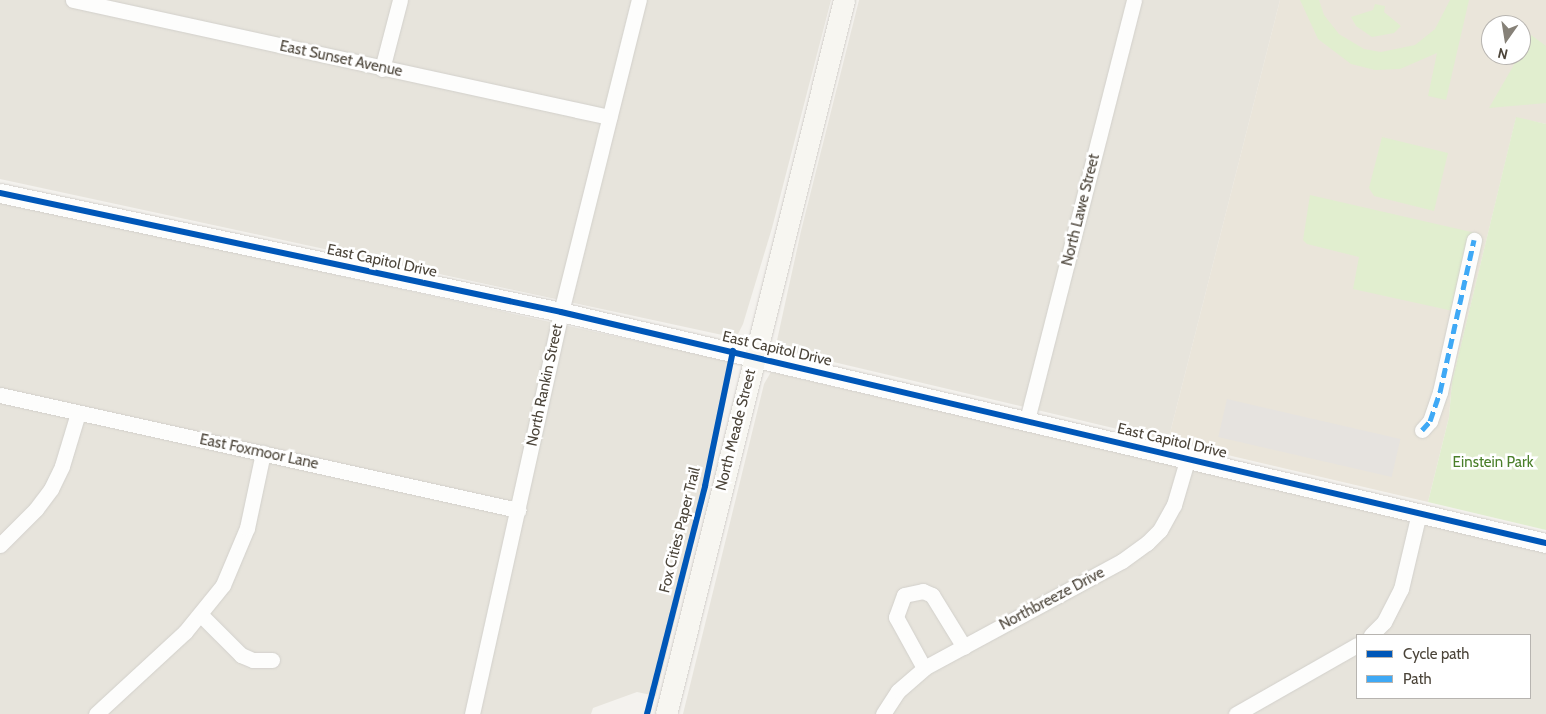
<!DOCTYPE html>
<style>
body{margin:0}
#map{position:relative;width:1546px;height:714px;overflow:hidden;background:#f4f2ee;font-family:Cabin,sans-serif}
div>[style]{position:absolute}
.residential>*{inset:0;background:#e7e4dc}
.education>*{inset:0;background:#eae5da}
.green>*{inset:0;background:#e1eecf}
.parking>*{inset:0;background:#e6e3df;transform-origin:0 0}
.roads{filter:drop-shadow(0 0 1px #d2d0cb) drop-shadow(0 0 1px #d2d0cb)}
.minor>*{height:15px;margin:-7.5px;padding:0 7.5px;transform-origin:7.5px;border-radius:7.5px;background:#fdfdfc}
.tertiary>*{height:19px;margin:-9.5px;padding:0 9.5px;transform-origin:9.5px;border-radius:9.5px;background:#fdfdfc}
.secondary>*{height:21px;margin:-10.5px;padding:0 10.5px;transform-origin:10.5px;border-radius:10.5px;background:#f7f6f1}
.quiet>*{height:5px;margin-top:-2.5px;transform-origin:0;background:repeating-linear-gradient(90deg,#3fa9f5 0 10px,transparent 0 15px)}
.cycleway>*{height:6px;margin:-3px;padding:0 3px;transform-origin:3px;border-radius:3px;background:#0057b8}
span{translate:-50% -50%;white-space:nowrap;text-align:center;line-height:1.15;-webkit-text-stroke:5px #fff;paint-order:stroke}
.street-label{font-size:15px;color:#4b4439}
.park-label{font-size:15px;color:#4a7f2a}
.legend{position:absolute;left:1356px;top:634px;width:175px;height:65px;box-sizing:border-box;background:#fff;border:1px solid #b7b4b0;margin:0;padding:6px 9px;list-style:none;font-size:15px;color:#4b4439}
.legend li{display:flex;align-items:center;gap:10px;height:25px}
.legend b{width:25px;border:1px solid #b7b4b0}
.north{position:absolute;left:1481px;top:15px;width:50px;height:50px;box-sizing:border-box;background:#fff;border:1px solid #b7b4b0;border-radius:50%;rotate:193deg;font-size:14px;font-weight:700;line-height:20px;text-align:center;color:#4b4439}
.north::after{content:'';display:block;margin:auto;width:18px;height:22px;background:#868178;clip-path:polygon(50% 0,100% 100%,50% 72%,0 100%)}
</style>
<div id="map">
<div class="residential">
<div style="clip-path:polygon(0 0,831px 0,772px 228px,743px 324px,738px 334px,727px 336px,0 179px)"></div>
<div style="clip-path:polygon(859px 0,1280px 0,1168px 441px,791px 352px,776px 345px,801px 231px)"></div>
<div style="clip-path:polygon(0 201px,728px 361px,732px 371px,709px 482px,656px 696px,637px 692px,593px 708px,591px 714px,0 714px)"></div>
<div style="clip-path:polygon(evenodd,771px 372px,1546px 552px,1546px 714px,683px 714px,764px 384px,771px 372px,1357px 635px,1530px 635px,1530px 698px,1357px 698px,1357px 635px)"></div>
</div>
<div class="education">
<div style="clip-path:polygon(evenodd,1280px 0,1546px 0,1546px 124px,1516px 118px,1452px 382px,1449px 417px,1428px 502px,1168px 441px,1280px 0,1491px 25px,1521px 25px,1521px 55px,1491px 55px,1491px 25px)"></div>
</div>
<div class="green">
<div style="clip-path:polygon(1300px 0,1319px 0,1324px 15px,1339px 34px,1364px 49px,1381px 52px,1415px 45px,1435px 29px,1450px 0,1469px 0,1446px 100px,1428px 96px,1437px 53px,1400px 69px,1375px 70px,1351px 64px,1318px 39px)"></div>
<div style="clip-path:polygon(1375px 4px,1385px 6px,1384px 12px,1401px 26px,1394px 33px,1372px 37px,1356px 26px,1351px 17px,1373px 10px)"></div>
<div style="clip-path:polygon(1531px 35px,1546px 46px,1546px 103px,1489px 108px)"></div>
<div style="clip-path:polygon(1516px 117px,1546px 124px,1546px 530px,1428px 502px,1449px 417px,1452px 382px)"></div>
<div style="clip-path:polygon(1382px 137px,1448px 153px,1434px 211px,1374px 196px,1369px 188px)"></div>
<div style="clip-path:polygon(1310px 195px,1480px 234px,1462px 313px,1353px 289px,1359px 257px,1307px 244px,1303px 240px)"></div>
</div>
<div class="parking">
<div style="left:1227px;top:399px;width:178px;height:39px;rotate:13deg"></div>
</div>
<div class="roads">
<div class="minor">
<div style="left:73px;top:0;width:549px;rotate:12.31deg"></div>
<div style="left:382px;top:69px;width:71px;rotate:-75.4deg"></div>
<div style="left:0;top:395px;width:531px;rotate:12.52deg"></div>
<div style="left:1027px;top:420px;width:433px;rotate:-75.7deg"></div>
<div style="left:1422px;top:430px;width:12px;rotate:-48deg"></div>
<div style="left:1430px;top:421px;width:31px;rotate:-71deg"></div>
<div style="left:1440px;top:392px;width:156px;rotate:-77.4deg"></div>
<div style="left:0;top:545px;width:51px;rotate:-45deg"></div>
<div style="left:36px;top:509px;width:25px;rotate:-53deg"></div>
<div style="left:51px;top:489px;width:25px;rotate:-64deg"></div>
<div style="left:62px;top:466px;width:55px;rotate:-73.2deg"></div>
<div style="left:201px;top:615px;width:57px;rotate:45deg"></div>
<div style="left:241px;top:655px;width:13px;rotate:23deg"></div>
<div style="left:253px;top:660px;width:19px"></div>
<div style="left:1371px;top:635px;width:18px;rotate:-45deg"></div>
<div style="left:1384px;top:622px;width:37px;rotate:-63deg"></div>
<div style="left:1401px;top:589px;width:78px;rotate:-76.7deg"></div>
<div style="left:924px;top:668px;width:58px;rotate:-118.8deg"></div>
<div style="left:896px;top:617px;width:23px;rotate:-70deg"></div>
<div style="left:904px;top:595px;width:19px;rotate:-12deg"></div>
<div style="left:923px;top:591px;width:10px;rotate:24deg"></div>
<div style="left:932px;top:595px;width:61px;rotate:58.4deg"></div>
<div style="left:96px;top:714px;width:121px;rotate:-42.7deg"></div>
<div style="left:185px;top:632px;width:60px;rotate:-51deg"></div>
<div style="left:223px;top:585px;width:62px;rotate:-67.2deg"></div>
<div style="left:247px;top:528px;width:77px;rotate:-78deg"></div>
<div style="left:472px;top:714px;width:412px;rotate:-77.5deg"></div>
<div style="left:561px;top:312px;width:322px;rotate:-76deg"></div>
<div style="left:883px;top:714px;width:27px;rotate:-57deg"></div>
<div style="left:898px;top:691px;width:35px;rotate:-41deg"></div>
<div style="left:924px;top:668px;width:225px;rotate:-28.4deg"></div>
<div style="left:1122px;top:561px;width:31px;rotate:-36deg"></div>
<div style="left:1147px;top:543px;width:18px;rotate:-45deg"></div>
<div style="left:1160px;top:530px;width:29px;rotate:-61deg"></div>
<div style="left:1174px;top:505px;width:50px;rotate:-73.7deg"></div>
<div style="left:1236px;top:714px;width:139px;rotate:-29.7deg"></div>
</div>
<div class="tertiary">
<div style="left:0;top:193px;width:573px;rotate:11.98deg"></div>
<div style="left:561px;top:312px;width:1012px;rotate:13.2deg"></div>
</div>
<div class="secondary">
<div style="left:666px;top:714px;width:736px;rotate:-76deg"></div>
</div>
</div>
<div class="quiet">
<div style="left:1422px;top:430px;width:12px;rotate:-48deg"></div>
<div style="left:1430px;top:421px;width:31px;rotate:-71deg"></div>
<div style="left:1440px;top:392px;width:156px;rotate:-77.4deg"></div>
</div>
<div class="cycleway">
<div style="left:0;top:193px;width:573px;rotate:11.98deg"></div>
<div style="left:561px;top:312px;width:1012px;rotate:13.2deg"></div>
<div style="left:647px;top:714px;width:235px;rotate:-75.7deg"></div>
<div style="left:705px;top:486px;width:138px;rotate:-78.3deg"></div>
</div>
<div class="street-label">
<span style="left:341px;top:59px;rotate:12deg">East Sunset Avenue</span>
<span style="left:1081px;top:210px;rotate:-76deg">North Lawe Street</span>
<span style="left:382px;top:261px;rotate:12deg">East Capitol Drive</span>
<span style="left:777px;top:349px;rotate:13deg">East Capitol Drive</span>
<span style="left:545px;top:385px;rotate:-78deg">North Rankin Street</span>
<span style="left:736px;top:430px;rotate:-76deg">North Meade Street</span>
<span style="left:1172px;top:441px;rotate:13deg">East Capitol Drive</span>
<span style="left:259px;top:452px;rotate:12deg">East Foxmoor Lane</span>
<span style="left:680px;top:530px;rotate:-76deg">Fox Cities Paper Trail</span>
<span style="left:1052px;top:599px;rotate:-28deg">Northbreeze Drive</span>
</div>
<div class="park-label">
<span style="left:1493px;top:463px">Einstein Park</span>
</div>
<ul class="legend">
<li><b style="height:6px;background:#0057b8"></b>Cycle path</li>
<li><b style="height:6px;background:#3fa9f5"></b>Path</li>
</ul>
<div class="north">N</div>
</div>
